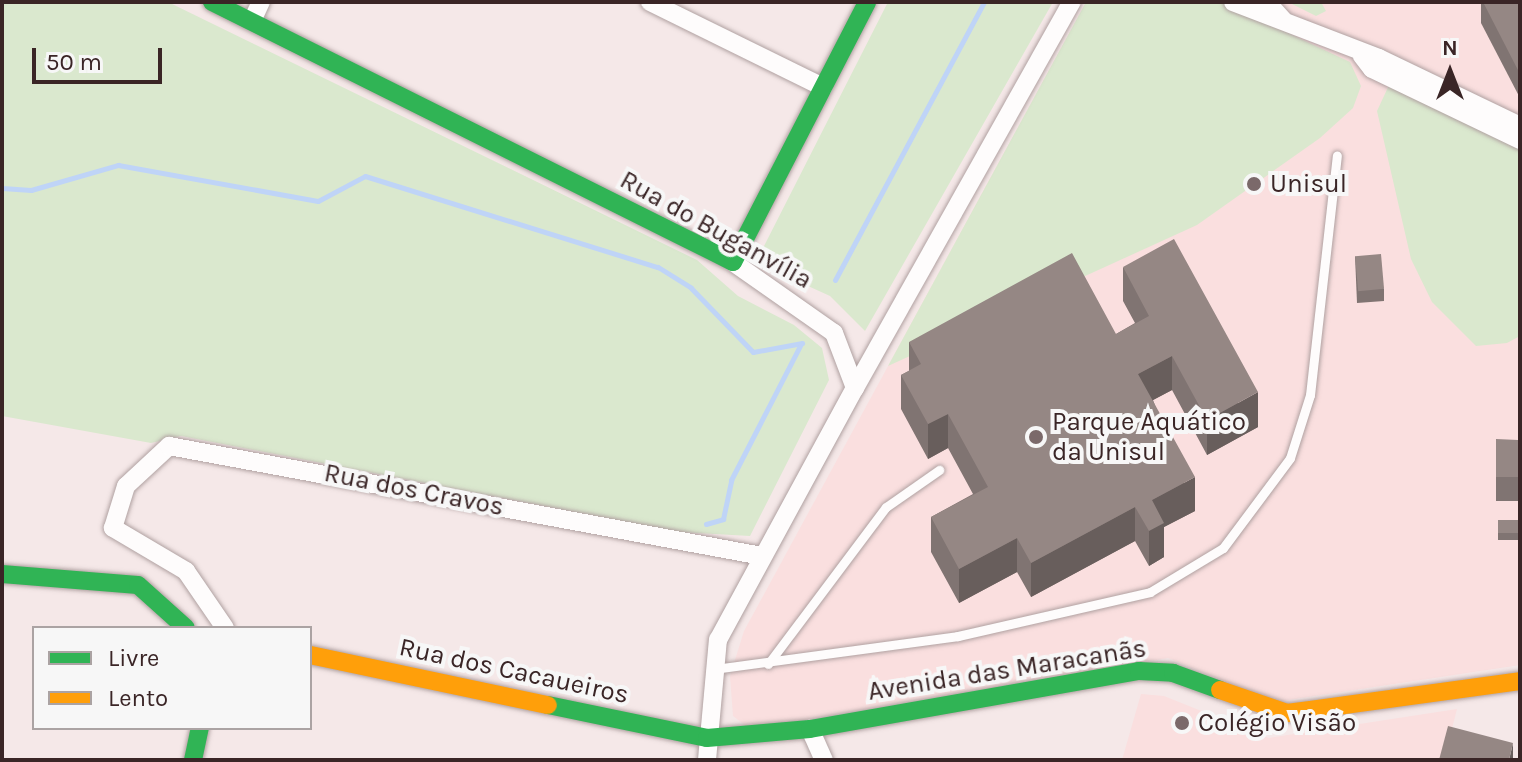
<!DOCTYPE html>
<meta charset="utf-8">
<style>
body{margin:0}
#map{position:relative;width:1522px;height:762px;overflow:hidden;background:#f5e8e8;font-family:Karla,sans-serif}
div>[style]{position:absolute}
.built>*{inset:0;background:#fadfdf}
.green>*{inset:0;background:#dae8ce}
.stream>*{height:5px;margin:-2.5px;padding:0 2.5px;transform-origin:2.5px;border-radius:2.5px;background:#bfd4f7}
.roads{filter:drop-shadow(0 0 2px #b0a1a1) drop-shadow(0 0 2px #b0a1a1)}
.lane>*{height:9px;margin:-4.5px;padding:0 4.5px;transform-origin:4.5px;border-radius:4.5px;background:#fefcfc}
.street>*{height:18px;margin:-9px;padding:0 9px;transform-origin:9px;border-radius:9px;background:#fefcfc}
.fast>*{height:18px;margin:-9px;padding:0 9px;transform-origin:9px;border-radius:9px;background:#30b455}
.slow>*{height:18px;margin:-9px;padding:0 9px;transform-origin:9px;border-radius:9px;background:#ff9f0a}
.wall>*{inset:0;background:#807472;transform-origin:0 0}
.shaded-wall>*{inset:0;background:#685e5c}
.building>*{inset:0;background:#958784;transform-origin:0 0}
.dots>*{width:22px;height:22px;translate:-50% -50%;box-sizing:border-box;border:4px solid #f7f7f7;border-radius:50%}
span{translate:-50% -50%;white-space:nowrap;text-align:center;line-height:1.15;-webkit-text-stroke:8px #f7f7f7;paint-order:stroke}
.poi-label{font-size:26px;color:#3a2526}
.left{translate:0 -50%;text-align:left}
.street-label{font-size:26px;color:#3a2526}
.frame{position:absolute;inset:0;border:4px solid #3a2526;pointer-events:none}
.legend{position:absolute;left:32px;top:626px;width:280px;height:104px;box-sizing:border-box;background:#f7f7f7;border:2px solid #aba3a3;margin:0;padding:10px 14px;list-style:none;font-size:24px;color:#3a2526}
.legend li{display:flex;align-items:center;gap:16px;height:40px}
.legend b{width:40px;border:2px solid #aba3a3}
.north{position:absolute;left:1410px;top:32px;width:80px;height:80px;-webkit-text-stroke:6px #f7f7f7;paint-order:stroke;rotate:0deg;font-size:22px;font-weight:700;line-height:32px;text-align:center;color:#3a2526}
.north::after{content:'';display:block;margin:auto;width:28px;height:36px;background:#3a2526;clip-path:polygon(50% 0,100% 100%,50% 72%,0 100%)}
.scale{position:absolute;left:32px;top:48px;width:130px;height:36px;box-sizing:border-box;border:4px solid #3a2526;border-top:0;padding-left:10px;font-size:24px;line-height:28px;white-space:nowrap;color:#3a2526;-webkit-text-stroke:6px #f7f7f7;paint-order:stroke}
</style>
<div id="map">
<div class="built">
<div style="clip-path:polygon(1086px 2px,1520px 2px,1520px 665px,1275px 702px,1168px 658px,750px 729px,733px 716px,730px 676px,744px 631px)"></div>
<div style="clip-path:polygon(1141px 694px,1164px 696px,1269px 738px,1457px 709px,1444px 760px,1122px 760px)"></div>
</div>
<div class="green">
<div style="clip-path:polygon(2px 2px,168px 2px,697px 260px,738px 296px,794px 325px,822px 348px,829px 380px,750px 536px,679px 532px,181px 436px,151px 443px,2px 416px)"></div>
<div style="clip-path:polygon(888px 2px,1053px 2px,865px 331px,830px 296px,764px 266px,760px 254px)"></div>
<div style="clip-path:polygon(1086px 2px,1222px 2px,1350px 62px,1361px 86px,1353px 108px,1320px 138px,1197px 225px,888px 366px)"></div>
<div style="clip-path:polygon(1288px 2px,1321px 2px,1326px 11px,1316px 16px)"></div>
<div style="clip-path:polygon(1390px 83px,1520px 146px,1520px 336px,1507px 343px,1476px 346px,1432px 302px,1411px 259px,1377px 111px)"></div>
</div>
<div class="stream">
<div style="left:2px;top:188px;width:29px;rotate:4deg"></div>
<div style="left:31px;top:190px;width:91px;rotate:-16deg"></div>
<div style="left:118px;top:165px;width:203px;rotate:10.2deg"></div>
<div style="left:318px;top:201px;width:53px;rotate:-28deg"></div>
<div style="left:365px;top:176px;width:307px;rotate:17.3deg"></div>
<div style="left:658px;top:267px;width:39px;rotate:32deg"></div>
<div style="left:691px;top:288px;width:89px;rotate:45.9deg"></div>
<div style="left:753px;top:352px;width:50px;rotate:-10.4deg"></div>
<div style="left:835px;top:280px;width:315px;rotate:-61.8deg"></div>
<div style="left:706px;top:524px;width:18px;rotate:-16deg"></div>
<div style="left:723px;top:519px;width:40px;rotate:-78deg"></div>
<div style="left:731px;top:480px;width:153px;rotate:-62.8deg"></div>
</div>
<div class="roads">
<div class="lane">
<div style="left:768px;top:664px;width:196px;rotate:-53.1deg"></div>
<div style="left:886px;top:507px;width:65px;rotate:-34.9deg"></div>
<div style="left:714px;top:669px;width:246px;rotate:-7.7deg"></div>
<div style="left:958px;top:636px;width:197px;rotate:-12.9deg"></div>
<div style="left:1150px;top:592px;width:85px;rotate:-31.1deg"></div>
<div style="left:1223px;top:548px;width:112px;rotate:-53.3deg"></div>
<div style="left:1290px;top:458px;width:66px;rotate:-72.4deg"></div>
<div style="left:1310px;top:395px;width:241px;rotate:-83.6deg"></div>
</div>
<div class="street">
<div style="left:650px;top:2px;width:193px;rotate:26.2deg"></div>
<div style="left:1233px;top:2px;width:156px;rotate:21deg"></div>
<div style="left:1379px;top:58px;width:157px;rotate:25.7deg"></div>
<div style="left:1267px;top:2px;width:24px;rotate:48deg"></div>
<div style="left:252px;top:21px;width:21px;rotate:-65deg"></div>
<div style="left:1362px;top:56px;width:16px;rotate:52deg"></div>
<div style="left:1372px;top:69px;width:164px;rotate:25.6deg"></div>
<div style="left:855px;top:388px;width:443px;rotate:-60.7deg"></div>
<div style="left:225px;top:628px;width:69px;rotate:-124.4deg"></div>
<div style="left:186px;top:571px;width:85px;rotate:-149.5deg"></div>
<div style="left:113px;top:528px;width:44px;rotate:-72.8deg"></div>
<div style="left:126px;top:486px;width:59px;rotate:-42.9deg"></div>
<div style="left:169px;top:446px;width:603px;rotate:10.51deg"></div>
<div style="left:810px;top:729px;width:34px;rotate:66deg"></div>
<div style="left:707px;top:760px;width:121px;rotate:-84.8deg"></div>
<div style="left:718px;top:640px;width:287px;rotate:-61.5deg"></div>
<div style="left:855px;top:388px;width:59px;rotate:-110.9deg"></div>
<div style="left:834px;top:333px;width:123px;rotate:-144.9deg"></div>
</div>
<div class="fast">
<div style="left:212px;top:2px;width:582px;rotate:26.52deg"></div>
<div style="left:733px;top:262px;width:292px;rotate:-62.7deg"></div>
<div style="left:2px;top:574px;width:136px;rotate:4.6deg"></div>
<div style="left:138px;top:585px;width:64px;rotate:41.9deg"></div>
<div style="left:548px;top:705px;width:162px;rotate:11.7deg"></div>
<div style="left:707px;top:738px;width:103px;rotate:-5deg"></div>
<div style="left:810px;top:729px;width:334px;rotate:-10deg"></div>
<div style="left:1139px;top:671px;width:34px;rotate:3deg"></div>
<div style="left:1173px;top:673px;width:50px;rotate:19.9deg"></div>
<div style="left:193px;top:760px;width:33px;rotate:-78deg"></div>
</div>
<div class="slow">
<div style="left:310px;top:655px;width:243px;rotate:11.9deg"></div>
<div style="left:1220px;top:690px;width:71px;rotate:18.9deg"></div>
<div style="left:1287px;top:713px;width:235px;rotate:-7.8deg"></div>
</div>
</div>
<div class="wall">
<div style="clip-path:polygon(1481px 2px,1520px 2px,1520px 98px,1481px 23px)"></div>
<div style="clip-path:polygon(1355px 256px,1384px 289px,1384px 301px,1357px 303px)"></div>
<div style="clip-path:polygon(1123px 267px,1258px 427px,1207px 455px,1172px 390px,1153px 400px,1195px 511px,1164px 527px,1164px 557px,1149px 566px,1135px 541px,1031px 597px,1017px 572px,959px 603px,931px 552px,931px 517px,973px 494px,948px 448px,928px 459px,901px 409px,901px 375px,909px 371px,909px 342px,1116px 334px,1135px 323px,1123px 301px)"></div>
<div style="clip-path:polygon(1520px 326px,1520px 501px,1496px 501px,1496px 477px,1518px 440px)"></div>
<div style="left:1498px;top:520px;width:22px;height:20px"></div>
</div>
<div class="shaded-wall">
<div style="clip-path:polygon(1172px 356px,1172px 390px,1138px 408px,1138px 374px)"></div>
<div style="clip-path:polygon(1258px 392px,1258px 427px,1207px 455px,1207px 420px)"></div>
<div style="clip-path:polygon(948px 414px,948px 448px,928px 459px,928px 424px)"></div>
<div style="clip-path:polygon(1195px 477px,1195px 511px,1164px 527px,1164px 557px,1149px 566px,1149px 531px,1152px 500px)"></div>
<div style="clip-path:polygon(1135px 507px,1135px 541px,1031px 597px,1031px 563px)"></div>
<div style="clip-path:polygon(1017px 538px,1017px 572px,959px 603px,959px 569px)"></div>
<div style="clip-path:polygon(1513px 743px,1513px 760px,1509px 760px)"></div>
</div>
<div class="building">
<div style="clip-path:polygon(1483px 2px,1520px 2px,1520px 74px)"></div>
<div style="clip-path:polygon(1174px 239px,1258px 392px,1207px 420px,1172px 356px,1138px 374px,1195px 477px,1152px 500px,1164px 523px,1149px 531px,1135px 507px,1031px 563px,1017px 538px,959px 569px,931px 517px,988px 487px,948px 414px,928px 424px,901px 375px,921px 364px,909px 342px,1072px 253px,1116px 334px,1149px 316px,1123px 267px)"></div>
<div style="left:1381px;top:254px;width:35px;height:26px;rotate:85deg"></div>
<div style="clip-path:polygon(1519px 326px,1520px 326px,1520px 477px,1496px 477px,1496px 439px,1518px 440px)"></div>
<div style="left:1498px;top:520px;width:22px;height:13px"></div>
<div style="clip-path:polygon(1448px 726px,1513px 743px,1509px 760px,1439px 760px)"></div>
</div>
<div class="dots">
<div style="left:1254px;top:184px;background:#7b696a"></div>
<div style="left:1036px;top:437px;background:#7b696a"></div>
<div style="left:1182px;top:723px;background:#7b696a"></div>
</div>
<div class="poi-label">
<span class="left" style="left:1270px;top:184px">Unisul</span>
<span class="left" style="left:1052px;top:437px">Parque Aquático<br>da Unisul</span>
<span class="left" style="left:1198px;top:723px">Colégio Visão</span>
</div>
<div class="street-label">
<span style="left:716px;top:230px;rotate:29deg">Rua do Buganvília</span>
<span style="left:414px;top:490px;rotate:11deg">Rua dos Cravos</span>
<span style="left:1007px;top:670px;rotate:-9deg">Avenida das Maracanãs</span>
<span style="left:514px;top:671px;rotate:12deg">Rua dos Cacaueiros</span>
</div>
<div class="frame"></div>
<ul class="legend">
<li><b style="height:10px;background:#30b455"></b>Livre</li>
<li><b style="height:10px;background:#ff9f0a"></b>Lento</li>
</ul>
<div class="north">N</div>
<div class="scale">50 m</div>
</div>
